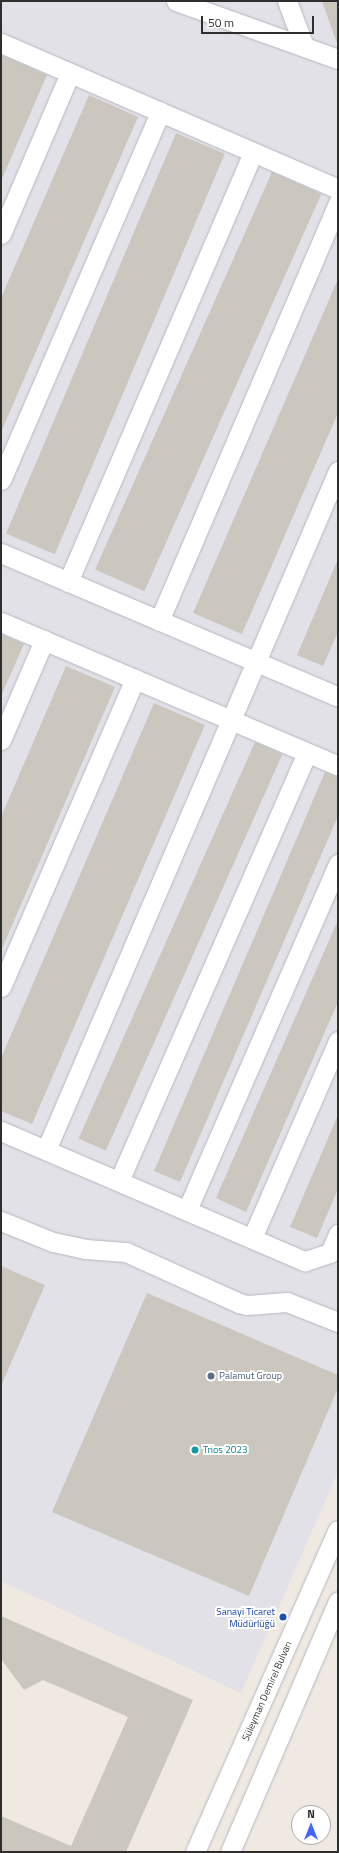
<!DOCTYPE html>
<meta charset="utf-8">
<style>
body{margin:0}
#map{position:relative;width:339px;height:1853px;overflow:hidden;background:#efe9e1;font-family:"Titillium Web",sans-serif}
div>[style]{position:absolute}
.industrial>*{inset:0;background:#e3e1e8}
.building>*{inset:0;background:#cbc7bf;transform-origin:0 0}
.roads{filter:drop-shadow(0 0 1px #b4b7c1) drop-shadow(0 0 1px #b4b7c1)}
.minor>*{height:19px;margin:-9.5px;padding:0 9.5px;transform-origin:9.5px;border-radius:9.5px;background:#fff}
.dots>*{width:11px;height:11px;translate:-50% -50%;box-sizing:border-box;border:2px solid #fff;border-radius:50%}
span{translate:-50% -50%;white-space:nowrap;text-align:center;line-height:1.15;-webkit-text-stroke:4px #fff;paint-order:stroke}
.service-label{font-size:10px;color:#4e5e75}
.left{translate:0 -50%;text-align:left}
.culture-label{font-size:10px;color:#0d838f}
.transit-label{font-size:10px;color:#164399}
.right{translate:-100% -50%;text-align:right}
.street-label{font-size:10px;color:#2e2e2e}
.frame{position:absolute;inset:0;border:2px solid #2e2e2e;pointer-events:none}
.north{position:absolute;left:291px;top:1805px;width:40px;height:40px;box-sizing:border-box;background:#fff;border:1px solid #ababab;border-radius:50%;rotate:0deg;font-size:11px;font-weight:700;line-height:16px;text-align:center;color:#2e2e2e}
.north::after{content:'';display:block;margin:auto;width:14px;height:18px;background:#4264fb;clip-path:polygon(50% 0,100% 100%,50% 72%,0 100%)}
.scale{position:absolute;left:201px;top:16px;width:113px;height:18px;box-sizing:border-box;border:2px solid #2e2e2e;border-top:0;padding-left:5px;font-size:12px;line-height:14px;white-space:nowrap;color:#2e2e2e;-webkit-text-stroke:3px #fff;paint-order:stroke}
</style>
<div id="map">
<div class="industrial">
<div style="clip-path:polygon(1px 1px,338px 1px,338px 1472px,241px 1693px,1px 1581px)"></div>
</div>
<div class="building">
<div style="clip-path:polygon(322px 1px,338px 1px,338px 41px,336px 41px)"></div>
<div style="clip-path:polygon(1px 55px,47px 75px,1px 181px)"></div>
<div style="clip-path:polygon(89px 95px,138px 117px,1px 432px,1px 298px)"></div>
<div style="left:176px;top:133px;width:53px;height:435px;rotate:23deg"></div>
<div style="left:272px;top:172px;width:54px;height:435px;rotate:24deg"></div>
<div style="clip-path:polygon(338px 279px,338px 413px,242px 634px,193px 613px)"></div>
<div style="clip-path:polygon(338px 559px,338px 632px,323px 666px,297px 655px)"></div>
<div style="clip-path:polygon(1px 634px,24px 644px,1px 696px)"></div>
<div style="clip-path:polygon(66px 666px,115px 687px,1px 951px,1px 817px)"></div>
<div style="clip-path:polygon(154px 703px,205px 725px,32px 1124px,1px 1111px,1px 1058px)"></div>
<div style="left:255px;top:742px;width:30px;height:434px;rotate:24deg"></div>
<div style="clip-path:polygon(325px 772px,338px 777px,338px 816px,180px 1182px,154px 1171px)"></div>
<div style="clip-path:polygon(338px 920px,338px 1002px,246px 1212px,216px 1198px)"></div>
<div style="clip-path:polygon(338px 1115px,338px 1189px,317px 1238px,290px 1227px)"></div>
<div style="clip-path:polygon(1px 1266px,45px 1285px,1px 1386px)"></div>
<div style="clip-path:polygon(147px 1293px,338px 1375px,338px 1388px,249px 1596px,52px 1512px)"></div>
<div style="clip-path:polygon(1px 1616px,193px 1700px,126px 1852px,1px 1852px,1px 1816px,71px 1846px,128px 1717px,43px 1680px,24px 1690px,1px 1659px)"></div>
</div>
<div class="roads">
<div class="minor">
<div style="left:176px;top:1px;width:172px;rotate:19.7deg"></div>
<div style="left:287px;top:1px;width:48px;rotate:69.3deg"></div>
<div style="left:1px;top:43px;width:367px;rotate:23.4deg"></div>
<div style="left:1px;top:234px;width:175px;rotate:-66.8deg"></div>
<div style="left:1px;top:480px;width:401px;rotate:-66.6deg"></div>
<div style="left:1px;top:553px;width:366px;rotate:23.1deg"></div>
<div style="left:68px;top:582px;width:468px;rotate:-66.7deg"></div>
<div style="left:159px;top:621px;width:455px;rotate:-66.8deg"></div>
<div style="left:1px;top:622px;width:366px;rotate:23.1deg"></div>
<div style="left:1px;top:740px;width:109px;rotate:-66.7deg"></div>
<div style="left:1px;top:987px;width:336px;rotate:-66.5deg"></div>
<div style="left:1px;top:1131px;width:331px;rotate:23.2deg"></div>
<div style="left:305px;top:1261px;width:26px;rotate:-18deg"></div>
<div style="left:330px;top:1253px;width:21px;rotate:-67deg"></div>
<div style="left:46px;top:1150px;width:739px;rotate:-66.73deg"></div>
<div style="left:119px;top:1181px;width:467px;rotate:-66.3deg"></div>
<div style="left:187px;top:1210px;width:378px;rotate:-66.4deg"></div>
<div style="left:1px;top:1221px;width:56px;rotate:22deg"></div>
<div style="left:53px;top:1242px;width:33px;rotate:12deg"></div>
<div style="left:85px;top:1249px;width:41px;rotate:4.2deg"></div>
<div style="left:126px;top:1252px;width:124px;rotate:24.3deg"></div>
<div style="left:239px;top:1303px;width:8px;rotate:14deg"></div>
<div style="left:247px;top:1305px;width:40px;rotate:-4.3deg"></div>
<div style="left:287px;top:1302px;width:55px;rotate:21.4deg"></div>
<div style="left:252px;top:1238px;width:215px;rotate:-66.4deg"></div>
<div style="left:195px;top:1852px;width:352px;rotate:-66.1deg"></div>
<div style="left:230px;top:1852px;width:273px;rotate:-66.7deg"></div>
</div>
</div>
<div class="dots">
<div style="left:211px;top:1376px;background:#5c6f8a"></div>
<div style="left:195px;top:1450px;background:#0f9aa8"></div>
<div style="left:283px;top:1617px;background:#1a4fb4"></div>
</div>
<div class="service-label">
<span class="left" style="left:219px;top:1376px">Palamut Group</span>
</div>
<div class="culture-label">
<span class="left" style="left:203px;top:1450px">Trios 2023</span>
</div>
<div class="transit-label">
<span class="right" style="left:275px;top:1617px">Sanayi Ticaret<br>Müdürlüğü</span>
</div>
<div class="street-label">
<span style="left:267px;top:1691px;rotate:-66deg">Süleyman Demirel Bulvarı</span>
</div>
<div class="frame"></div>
<div class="north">N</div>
<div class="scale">50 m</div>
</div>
